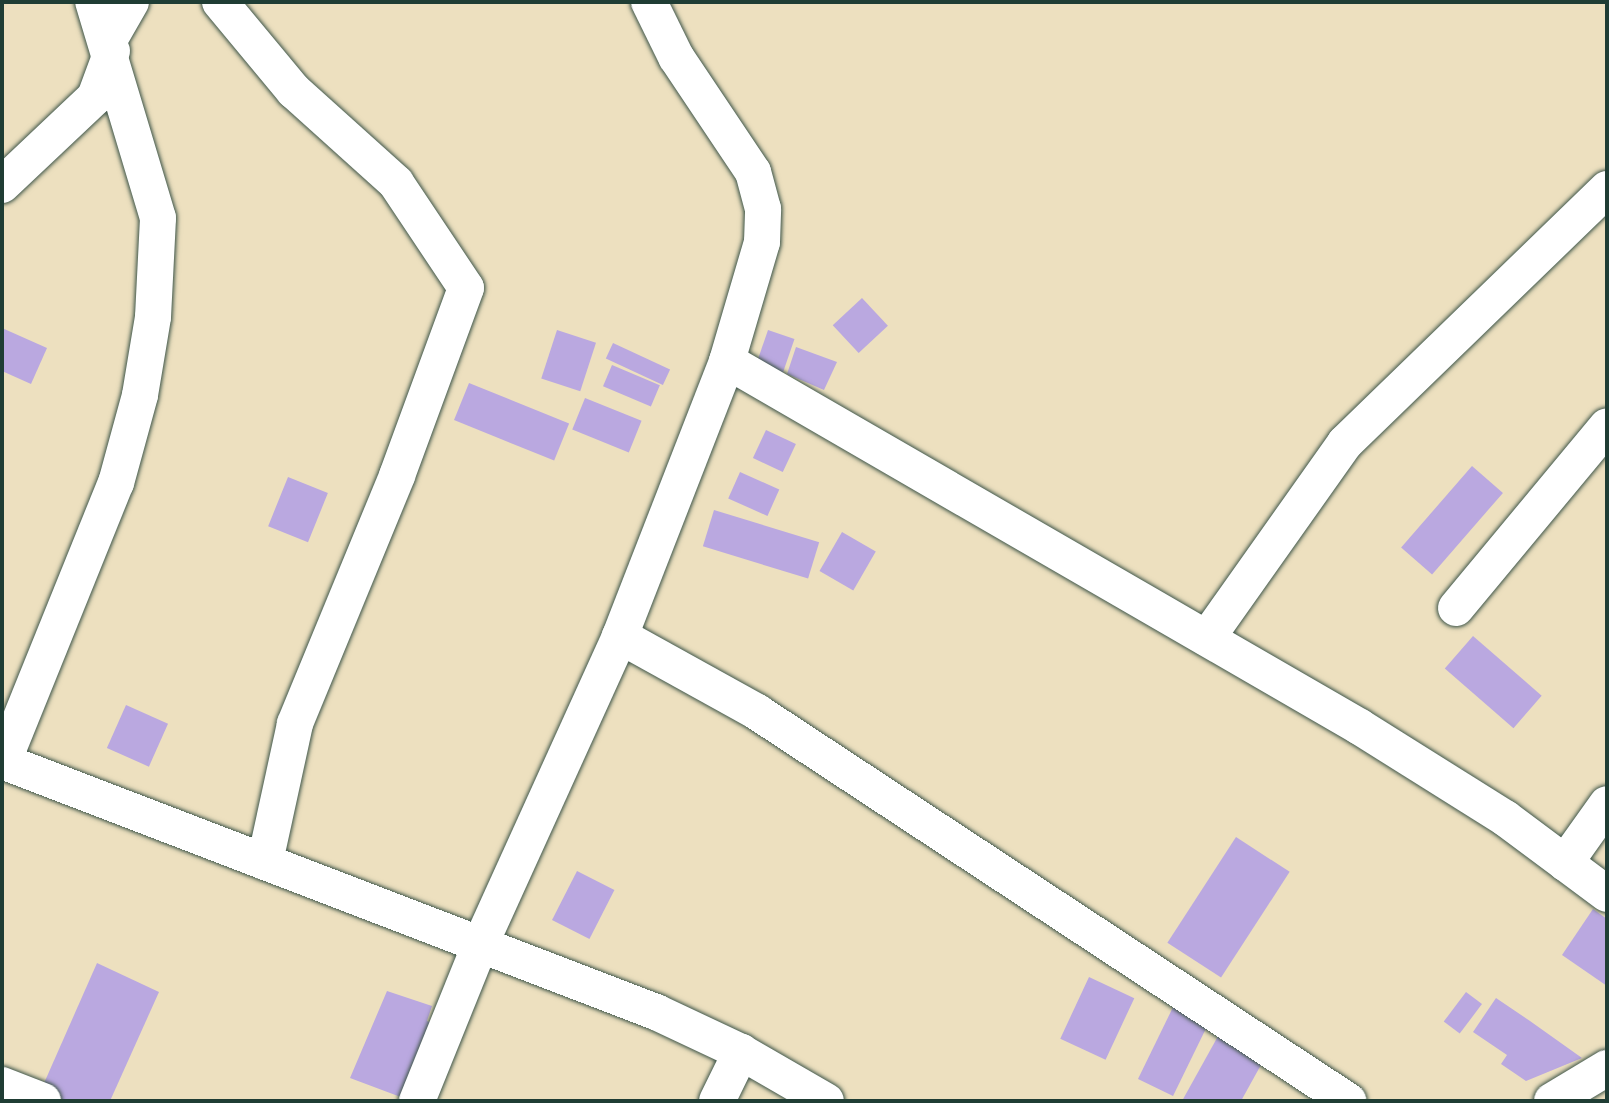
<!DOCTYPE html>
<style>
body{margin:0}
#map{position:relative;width:1609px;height:1103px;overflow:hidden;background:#ede0bf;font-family:Dekko,sans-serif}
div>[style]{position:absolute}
.building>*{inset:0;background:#baa8e0;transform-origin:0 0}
.roads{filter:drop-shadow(0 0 2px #3e5549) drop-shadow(0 0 2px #3e5549)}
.street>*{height:36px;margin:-18px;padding:0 18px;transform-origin:18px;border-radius:18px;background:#fff}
span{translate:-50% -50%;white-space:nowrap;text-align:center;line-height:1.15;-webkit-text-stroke:7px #fdfcf7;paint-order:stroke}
.frame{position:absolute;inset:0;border:4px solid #1f3d34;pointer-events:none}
</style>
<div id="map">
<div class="building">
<div style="left:862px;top:298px;width:38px;height:40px;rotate:47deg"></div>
<div style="clip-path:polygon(2px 328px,47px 348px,31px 384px,2px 371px)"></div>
<div style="left:557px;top:330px;width:41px;height:51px;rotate:18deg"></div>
<div style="left:768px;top:330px;width:28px;height:38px;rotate:19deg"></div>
<div style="left:613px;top:343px;width:63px;height:17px;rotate:25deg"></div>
<div style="clip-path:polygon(796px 347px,837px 362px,824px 390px,787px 374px)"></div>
<div style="left:612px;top:365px;width:52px;height:23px;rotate:23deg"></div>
<div style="left:469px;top:383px;width:108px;height:40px;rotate:22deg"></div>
<div style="left:585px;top:398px;width:61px;height:34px;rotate:22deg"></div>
<div style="left:766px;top:430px;width:33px;height:31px;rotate:25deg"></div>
<div style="left:1472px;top:466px;width:41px;height:108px;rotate:41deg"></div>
<div style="left:740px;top:472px;width:43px;height:29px;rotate:24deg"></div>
<div style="left:288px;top:477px;width:43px;height:53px;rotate:22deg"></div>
<div style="left:714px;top:510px;width:110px;height:38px;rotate:17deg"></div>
<div style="left:842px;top:532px;width:39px;height:45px;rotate:30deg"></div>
<div style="left:1473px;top:636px;width:91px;height:43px;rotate:41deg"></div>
<div style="left:126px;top:705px;width:46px;height:47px;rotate:24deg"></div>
<div style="left:1236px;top:837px;width:64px;height:126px;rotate:33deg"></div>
<div style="left:577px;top:871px;width:42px;height:55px;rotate:27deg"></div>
<div style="clip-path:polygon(1593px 909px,1607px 919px,1607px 986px,1562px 955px)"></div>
<div style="clip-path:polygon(97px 963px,159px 992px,110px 1101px,67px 1101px,41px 1090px)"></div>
<div style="left:1089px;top:977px;width:50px;height:68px;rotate:25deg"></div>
<div style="clip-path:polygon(387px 991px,432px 1006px,427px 1021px,436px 1025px,406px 1099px,350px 1078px)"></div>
<div style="left:1466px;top:992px;width:20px;height:37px;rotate:37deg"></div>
<div style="clip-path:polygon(1496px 998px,1530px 1021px,1582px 1058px,1526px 1081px,1501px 1064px,1507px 1055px,1473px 1032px)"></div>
<div style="left:1177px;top:999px;width:39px;height:89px;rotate:26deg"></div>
<div style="clip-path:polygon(1222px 1029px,1267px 1054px,1241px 1101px,1182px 1101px)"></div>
</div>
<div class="roads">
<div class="street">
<div style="left:220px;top:2px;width:116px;rotate:50.3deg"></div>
<div style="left:294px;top:91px;width:137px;rotate:42deg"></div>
<div style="left:396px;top:183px;width:126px;rotate:56.3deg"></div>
<div style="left:466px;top:288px;width:200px;rotate:110.2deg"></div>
<div style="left:397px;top:476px;width:268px;rotate:112.4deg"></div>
<div style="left:295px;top:724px;width:141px;rotate:102.3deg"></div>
<div style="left:108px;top:42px;width:46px;rotate:-60.1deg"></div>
<div style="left:2px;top:185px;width:128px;rotate:-43.4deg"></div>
<div style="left:95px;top:97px;width:49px;rotate:-69.7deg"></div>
<div style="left:727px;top:361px;width:731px;rotate:30.04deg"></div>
<div style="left:1360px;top:727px;width:171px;rotate:32.1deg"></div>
<div style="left:1505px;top:818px;width:127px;rotate:36.7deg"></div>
<div style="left:1456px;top:608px;width:236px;rotate:-50.3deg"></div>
<div style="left:620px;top:636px;width:157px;rotate:29deg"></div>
<div style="left:757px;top:712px;width:708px;rotate:33.35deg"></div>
<div style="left:1207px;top:638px;width:239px;rotate:-54.7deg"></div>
<div style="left:1345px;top:443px;width:365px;rotate:-44.1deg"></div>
<div style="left:2px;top:761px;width:701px;rotate:21deg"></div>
<div style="left:656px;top:1012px;width:94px;rotate:25.2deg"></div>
<div style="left:741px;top:1052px;width:98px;rotate:30deg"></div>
<div style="left:3px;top:762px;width:301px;rotate:-68deg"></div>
<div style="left:116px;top:483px;width:91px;rotate:-74.7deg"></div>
<div style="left:140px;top:395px;width:79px;rotate:-80.5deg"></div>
<div style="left:153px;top:317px;width:99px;rotate:-87.1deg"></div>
<div style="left:158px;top:218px;width:226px;rotate:-106.7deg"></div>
<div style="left:1565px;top:863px;width:72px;rotate:-54.6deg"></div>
<div style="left:2px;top:1085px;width:44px;rotate:21.3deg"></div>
<div style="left:417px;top:1101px;width:168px;rotate:-68deg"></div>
<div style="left:480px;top:945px;width:339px;rotate:-65.6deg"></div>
<div style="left:620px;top:636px;width:295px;rotate:-68.7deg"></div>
<div style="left:727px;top:361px;width:124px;rotate:-73.6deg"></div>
<div style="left:762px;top:242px;width:33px;rotate:-88deg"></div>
<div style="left:763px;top:209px;width:38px;rotate:-105deg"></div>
<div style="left:753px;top:172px;width:138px;rotate:-123.8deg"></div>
<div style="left:676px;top:57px;width:61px;rotate:-116.1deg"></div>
<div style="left:717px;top:1101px;width:55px;rotate:-63.9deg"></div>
<div style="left:1552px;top:1101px;width:64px;rotate:-31deg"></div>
</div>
</div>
<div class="frame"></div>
</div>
